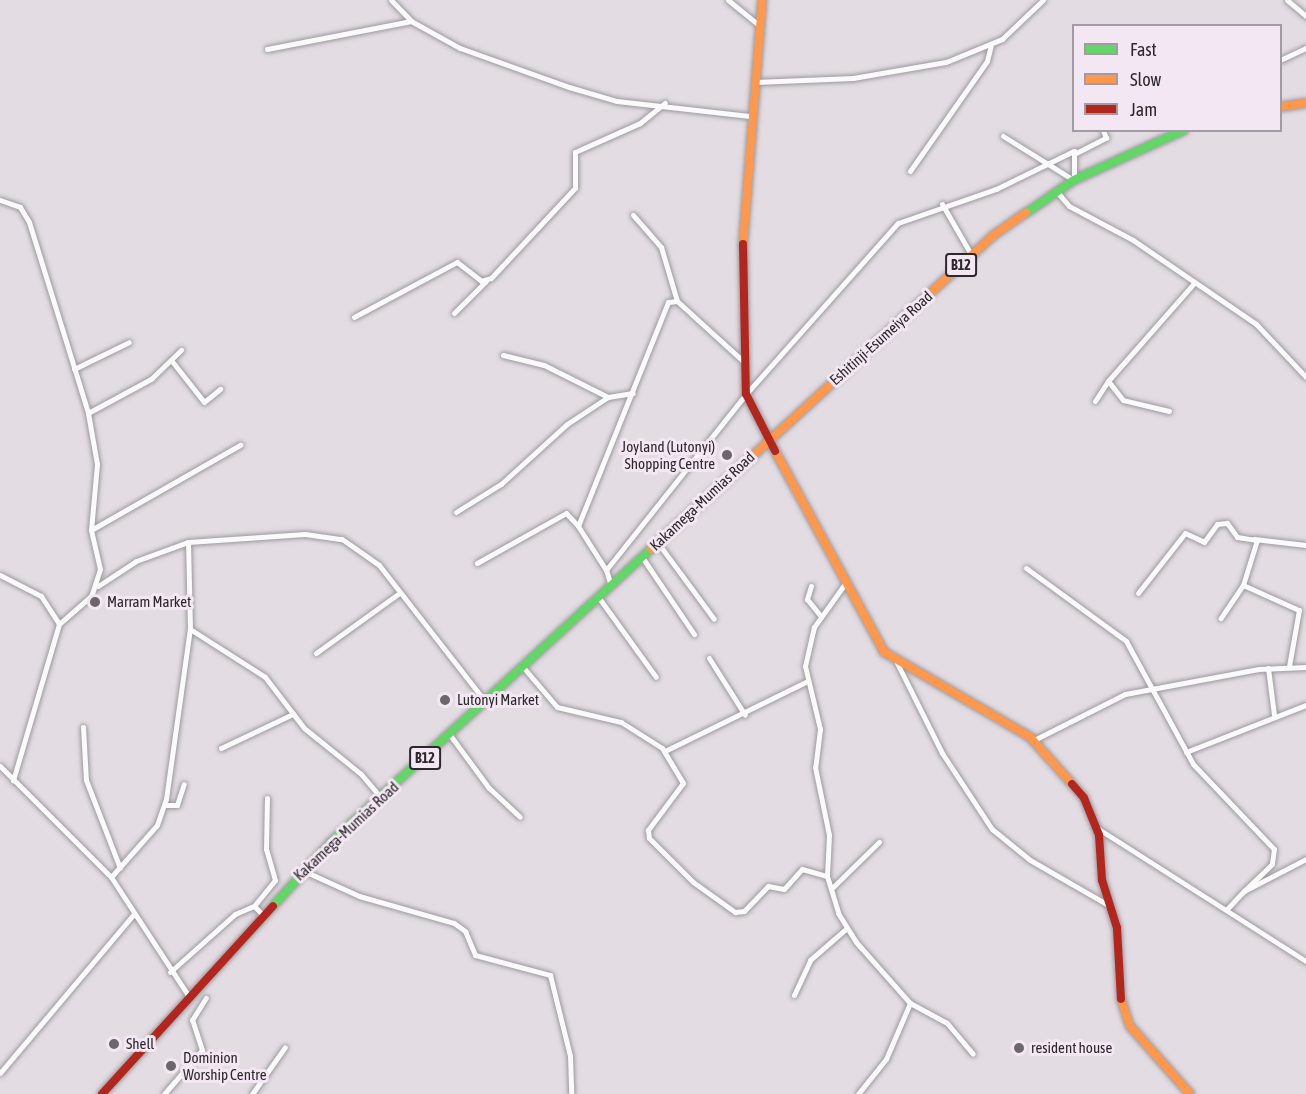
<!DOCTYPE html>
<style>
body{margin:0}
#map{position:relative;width:1306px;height:1094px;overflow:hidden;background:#e3dde3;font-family:"Asap Condensed",sans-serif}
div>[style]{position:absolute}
.roads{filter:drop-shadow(0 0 2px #9d999d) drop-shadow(0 0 2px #9d999d)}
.street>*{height:5px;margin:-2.5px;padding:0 2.5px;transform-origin:2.5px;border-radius:2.5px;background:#fbfafb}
.fast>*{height:8px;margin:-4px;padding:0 4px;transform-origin:4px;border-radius:4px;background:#63d668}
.slow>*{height:8px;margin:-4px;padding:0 4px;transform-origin:4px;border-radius:4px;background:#ff974d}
.jam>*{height:8px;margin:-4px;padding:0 4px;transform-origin:4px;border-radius:4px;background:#b3261e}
.dots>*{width:16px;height:16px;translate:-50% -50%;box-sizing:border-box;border:3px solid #f3e7f3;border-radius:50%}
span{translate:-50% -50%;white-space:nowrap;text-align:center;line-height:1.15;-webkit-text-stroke:6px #f3e7f3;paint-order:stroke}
.shield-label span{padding:2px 4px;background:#f3e7f3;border:2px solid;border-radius:4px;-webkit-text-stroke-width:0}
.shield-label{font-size:14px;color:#2c282c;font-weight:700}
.street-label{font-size:15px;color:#2c282c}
.poi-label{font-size:15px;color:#2c282c}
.right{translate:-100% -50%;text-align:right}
.left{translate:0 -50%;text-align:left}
.legend{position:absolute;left:1072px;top:24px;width:210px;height:108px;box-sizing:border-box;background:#f3e7f3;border:2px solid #a39ba3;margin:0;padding:8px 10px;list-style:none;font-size:18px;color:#2c282c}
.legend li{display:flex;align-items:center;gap:12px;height:30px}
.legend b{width:30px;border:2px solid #a39ba3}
</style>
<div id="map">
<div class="roads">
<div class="street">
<div style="left:391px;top:0;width:29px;rotate:46deg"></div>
<div style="left:411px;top:21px;width:56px;rotate:28.9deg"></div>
<div style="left:460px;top:48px;width:116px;rotate:19.7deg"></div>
<div style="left:569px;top:87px;width:50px;rotate:16.3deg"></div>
<div style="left:617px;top:101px;width:133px;rotate:6.5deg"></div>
<div style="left:728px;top:0;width:41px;rotate:39.1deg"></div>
<div style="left:1287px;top:0;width:25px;rotate:40deg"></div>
<div style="left:267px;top:49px;width:147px;rotate:-11deg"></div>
<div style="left:1280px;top:60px;width:29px;rotate:-25deg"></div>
<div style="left:755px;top:82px;width:98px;rotate:-2.3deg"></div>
<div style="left:853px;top:78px;width:94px;rotate:-9.8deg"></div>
<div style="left:946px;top:62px;width:61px;rotate:-22.3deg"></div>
<div style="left:1002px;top:39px;width:57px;rotate:-43.6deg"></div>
<div style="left:1003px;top:136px;width:81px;rotate:31.9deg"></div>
<div style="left:1076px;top:153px;width:34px;rotate:-27deg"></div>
<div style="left:1106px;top:138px;width:9px;rotate:-111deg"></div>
<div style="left:910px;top:171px;width:134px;rotate:-55deg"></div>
<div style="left:987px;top:61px;width:16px;rotate:-76deg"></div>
<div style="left:1057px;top:192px;width:18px;rotate:49deg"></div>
<div style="left:1069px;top:206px;width:72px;rotate:28deg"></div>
<div style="left:1133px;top:240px;width:149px;rotate:34.3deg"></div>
<div style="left:1256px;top:324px;width:73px;rotate:46.7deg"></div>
<div style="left:0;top:200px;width:21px;rotate:19deg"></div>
<div style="left:20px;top:207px;width:17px;rotate:59deg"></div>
<div style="left:29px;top:222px;width:200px;rotate:72.8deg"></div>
<div style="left:88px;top:413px;width:52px;rotate:80deg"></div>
<div style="left:97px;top:464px;width:66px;rotate:95.2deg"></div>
<div style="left:91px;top:530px;width:40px;rotate:77deg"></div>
<div style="left:100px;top:569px;width:28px;rotate:108deg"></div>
<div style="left:91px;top:596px;width:43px;rotate:138.8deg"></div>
<div style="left:59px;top:624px;width:163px;rotate:106.4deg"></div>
<div style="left:942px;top:204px;width:60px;rotate:60deg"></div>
<div style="left:633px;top:215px;width:43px;rotate:48.8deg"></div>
<div style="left:661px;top:247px;width:56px;rotate:73.5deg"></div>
<div style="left:454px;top:313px;width:45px;rotate:-45deg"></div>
<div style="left:354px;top:317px;width:117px;rotate:-28.1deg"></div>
<div style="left:457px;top:262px;width:31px;rotate:38deg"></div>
<div style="left:481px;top:281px;width:10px;rotate:-17deg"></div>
<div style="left:491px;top:278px;width:123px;rotate:-47deg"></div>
<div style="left:575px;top:188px;width:36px;rotate:-90deg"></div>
<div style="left:575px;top:152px;width:71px;rotate:-24deg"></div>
<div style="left:640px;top:123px;width:32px;rotate:-39deg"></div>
<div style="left:503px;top:355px;width:42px;rotate:13.7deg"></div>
<div style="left:544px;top:365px;width:72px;rotate:26.6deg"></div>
<div style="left:171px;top:360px;width:53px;rotate:51.8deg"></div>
<div style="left:204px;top:402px;width:21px;rotate:-39deg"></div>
<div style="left:74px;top:369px;width:61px;rotate:-26.1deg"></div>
<div style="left:1095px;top:401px;width:24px;rotate:-57deg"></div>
<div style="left:1169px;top:411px;width:47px;rotate:-166.6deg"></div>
<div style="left:1123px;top:400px;width:24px;rotate:-128deg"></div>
<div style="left:1108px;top:381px;width:130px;rotate:-48.7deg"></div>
<div style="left:88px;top:413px;width:72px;rotate:-28.4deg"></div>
<div style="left:151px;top:379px;width:42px;rotate:-44deg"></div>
<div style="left:456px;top:512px;width:53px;rotate:-31.9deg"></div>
<div style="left:501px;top:484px;width:89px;rotate:-42.3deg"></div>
<div style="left:567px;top:424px;width:49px;rotate:-33.4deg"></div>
<div style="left:608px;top:397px;width:25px;rotate:-9deg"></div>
<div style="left:578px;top:526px;width:52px;rotate:57.5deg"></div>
<div style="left:91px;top:530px;width:172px;rotate:-29.7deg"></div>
<div style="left:1254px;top:539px;width:52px;rotate:6.6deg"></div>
<div style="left:658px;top:543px;width:94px;rotate:53.6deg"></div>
<div style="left:642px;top:557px;width:93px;rotate:56deg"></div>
<div style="left:477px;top:563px;width:102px;rotate:-29.3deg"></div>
<div style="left:566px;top:513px;width:18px;rotate:47deg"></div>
<div style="left:578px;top:526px;width:241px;rotate:-68.1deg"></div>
<div style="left:668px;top:302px;width:9px;rotate:-6deg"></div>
<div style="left:677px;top:301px;width:89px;rotate:42.3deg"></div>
<div style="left:1026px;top:568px;width:124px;rotate:36.1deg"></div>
<div style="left:1126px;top:641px;width:140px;rotate:61.4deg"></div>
<div style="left:1193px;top:764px;width:117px;rotate:46.4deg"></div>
<div style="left:1274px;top:849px;width:15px;rotate:98deg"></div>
<div style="left:1272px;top:864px;width:39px;rotate:136deg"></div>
<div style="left:0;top:575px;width:46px;rotate:27.1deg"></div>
<div style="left:41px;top:596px;width:33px;rotate:57deg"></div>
<div style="left:844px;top:585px;width:52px;rotate:125.5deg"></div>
<div style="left:814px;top:627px;width:40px;rotate:103deg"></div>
<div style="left:805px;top:666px;width:65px;rotate:76.6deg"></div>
<div style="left:820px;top:729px;width:38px;rotate:97deg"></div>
<div style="left:815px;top:767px;width:69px;rotate:78.4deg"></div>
<div style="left:829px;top:835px;width:41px;rotate:92.8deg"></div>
<div style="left:827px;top:876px;width:39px;rotate:73deg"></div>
<div style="left:838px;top:913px;width:34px;rotate:58deg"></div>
<div style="left:856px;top:942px;width:81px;rotate:48.5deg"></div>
<div style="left:910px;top:1003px;width:61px;rotate:113.2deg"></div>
<div style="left:886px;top:1059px;width:45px;rotate:128.7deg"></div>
<div style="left:1243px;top:585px;width:61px;rotate:24.1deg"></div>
<div style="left:1299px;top:610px;width:57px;rotate:100.1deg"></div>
<div style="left:98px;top:586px;width:45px;rotate:-33.3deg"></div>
<div style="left:136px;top:561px;width:55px;rotate:-20.1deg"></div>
<div style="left:188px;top:542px;width:117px;rotate:-3.9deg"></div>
<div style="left:305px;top:534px;width:37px;rotate:8deg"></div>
<div style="left:342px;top:539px;width:45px;rotate:35.1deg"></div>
<div style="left:379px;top:565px;width:172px;rotate:52.1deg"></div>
<div style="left:611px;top:586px;width:17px;rotate:-107deg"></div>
<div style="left:606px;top:570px;width:225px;rotate:-51.5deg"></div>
<div style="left:746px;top:394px;width:229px;rotate:-48.4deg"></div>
<div style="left:898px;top:223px;width:104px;rotate:-19.1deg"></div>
<div style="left:996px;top:189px;width:87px;rotate:-26deg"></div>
<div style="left:1074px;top:151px;width:29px;rotate:90deg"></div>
<div style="left:811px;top:586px;width:14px;rotate:107deg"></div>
<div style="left:807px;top:599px;width:22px;rotate:51deg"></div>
<div style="left:1138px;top:593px;width:76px;rotate:-51.9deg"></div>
<div style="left:1185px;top:533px;width:21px;rotate:25deg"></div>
<div style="left:1204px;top:542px;width:22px;rotate:-54deg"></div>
<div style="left:1217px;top:524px;width:10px;rotate:-6deg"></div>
<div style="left:1227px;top:523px;width:17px;rotate:54deg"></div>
<div style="left:1237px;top:537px;width:20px;rotate:9deg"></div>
<div style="left:1257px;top:540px;width:47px;rotate:107.3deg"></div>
<div style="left:1243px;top:585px;width:40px;rotate:124deg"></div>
<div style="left:599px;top:598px;width:97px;rotate:54.2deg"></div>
<div style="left:190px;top:629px;width:89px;rotate:32.6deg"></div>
<div style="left:265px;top:677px;width:64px;rotate:52.6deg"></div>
<div style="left:304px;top:728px;width:73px;rotate:38.9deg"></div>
<div style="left:361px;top:774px;width:30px;rotate:50deg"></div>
<div style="left:316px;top:653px;width:101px;rotate:-35.7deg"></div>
<div style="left:709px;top:658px;width:67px;rotate:57.7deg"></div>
<div style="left:897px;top:663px;width:101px;rotate:63.4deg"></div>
<div style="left:942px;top:753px;width:91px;rotate:56.7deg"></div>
<div style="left:992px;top:829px;width:49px;rotate:39.2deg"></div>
<div style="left:1030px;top:860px;width:92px;rotate:29.9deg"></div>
<div style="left:523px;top:667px;width:52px;rotate:49.6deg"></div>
<div style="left:557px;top:707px;width:66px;rotate:13.2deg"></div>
<div style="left:621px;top:722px;width:49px;rotate:32.4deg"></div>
<div style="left:662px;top:748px;width:41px;rotate:59deg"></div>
<div style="left:683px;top:783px;width:59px;rotate:126.7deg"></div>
<div style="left:648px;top:830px;width:8px;rotate:83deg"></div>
<div style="left:649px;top:838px;width:62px;rotate:45deg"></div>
<div style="left:693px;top:882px;width:52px;rotate:35.5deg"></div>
<div style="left:735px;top:912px;width:9px;rotate:-6deg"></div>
<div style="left:744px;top:911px;width:35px;rotate:-46deg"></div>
<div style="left:768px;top:886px;width:16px;rotate:11deg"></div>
<div style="left:784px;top:889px;width:27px;rotate:-48deg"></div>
<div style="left:802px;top:869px;width:26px;rotate:16deg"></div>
<div style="left:1268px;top:668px;width:47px;rotate:82.7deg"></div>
<div style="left:83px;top:727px;width:53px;rotate:86.8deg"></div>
<div style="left:86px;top:780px;width:94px;rotate:68.9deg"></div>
<div style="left:450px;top:735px;width:66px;rotate:53.7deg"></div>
<div style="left:489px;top:788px;width:42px;rotate:43.1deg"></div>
<div style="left:1034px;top:740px;width:102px;rotate:-26.8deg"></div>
<div style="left:1125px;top:694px;width:136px;rotate:-10.6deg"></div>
<div style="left:1259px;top:669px;width:47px;rotate:-2.4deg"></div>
<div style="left:221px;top:748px;width:80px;rotate:-25.3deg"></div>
<div style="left:665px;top:751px;width:157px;rotate:-26.1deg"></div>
<div style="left:1186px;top:752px;width:129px;rotate:-21.4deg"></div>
<div style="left:0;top:766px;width:157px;rotate:45deg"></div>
<div style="left:111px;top:877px;width:141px;rotate:56.9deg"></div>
<div style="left:164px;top:805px;width:13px"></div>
<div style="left:177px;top:805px;width:22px;rotate:-72deg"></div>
<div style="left:1097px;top:828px;width:248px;rotate:32.5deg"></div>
<div style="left:304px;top:871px;width:60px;rotate:24.4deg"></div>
<div style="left:359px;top:896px;width:99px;rotate:15.9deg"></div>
<div style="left:454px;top:923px;width:14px;rotate:36deg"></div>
<div style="left:465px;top:931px;width:26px;rotate:67deg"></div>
<div style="left:475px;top:955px;width:78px;rotate:14.9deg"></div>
<div style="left:550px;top:975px;width:83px;rotate:76.1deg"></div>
<div style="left:570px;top:1056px;width:38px;rotate:88deg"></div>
<div style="left:111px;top:877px;width:69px;rotate:-48.5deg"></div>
<div style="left:157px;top:825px;width:28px;rotate:-71deg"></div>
<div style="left:166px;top:799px;width:172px;rotate:-82deg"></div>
<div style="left:190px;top:629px;width:87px;rotate:-91.3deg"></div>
<div style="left:832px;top:888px;width:66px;rotate:-44.4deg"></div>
<div style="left:254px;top:906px;width:33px;rotate:-51deg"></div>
<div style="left:275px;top:880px;width:32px;rotate:-106deg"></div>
<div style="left:266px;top:849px;width:51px;rotate:-88.9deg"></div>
<div style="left:1227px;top:909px;width:25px;rotate:-47deg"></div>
<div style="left:1244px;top:891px;width:70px;rotate:-27.3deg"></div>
<div style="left:170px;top:972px;width:87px;rotate:-41.7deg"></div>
<div style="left:235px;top:914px;width:21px;rotate:-23deg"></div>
<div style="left:254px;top:906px;width:11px;rotate:45deg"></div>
<div style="left:794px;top:995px;width:38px;rotate:-65deg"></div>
<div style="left:810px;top:960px;width:49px;rotate:-40.9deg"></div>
<div style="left:910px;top:1003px;width:42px;rotate:28.4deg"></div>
<div style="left:947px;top:1023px;width:40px;rotate:50deg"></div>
<div style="left:0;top:1073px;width:208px;rotate:-49.9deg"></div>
<div style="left:164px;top:1094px;width:58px;rotate:-49.2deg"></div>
<div style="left:202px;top:1050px;width:32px;rotate:-108deg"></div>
<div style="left:192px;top:1020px;width:26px;rotate:-58deg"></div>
<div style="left:252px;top:1094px;width:57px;rotate:-54.9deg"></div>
</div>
<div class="fast">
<div style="left:1026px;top:213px;width:58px;rotate:-34.5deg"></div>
<div style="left:1074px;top:180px;width:121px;rotate:-24.4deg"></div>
<div style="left:273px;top:906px;width:86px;rotate:-47.8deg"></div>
<div style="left:331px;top:842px;width:434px;rotate:-42.5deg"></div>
</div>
<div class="slow">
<div style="left:1280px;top:107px;width:26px;rotate:-9deg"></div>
<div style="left:743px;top:244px;width:245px;rotate:-85.5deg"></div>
<div style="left:775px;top:451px;width:229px;rotate:61.5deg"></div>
<div style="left:884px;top:652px;width:169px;rotate:30.2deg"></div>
<div style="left:1030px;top:737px;width:63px;rotate:48.2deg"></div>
<div style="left:651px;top:549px;width:465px;rotate:-42.5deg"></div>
<div style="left:994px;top:235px;width:39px;rotate:-35deg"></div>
<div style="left:1121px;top:999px;width:28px;rotate:72deg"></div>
<div style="left:1130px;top:1026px;width:91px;rotate:48.6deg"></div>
</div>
<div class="jam">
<div style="left:743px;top:244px;width:150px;rotate:88.9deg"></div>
<div style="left:746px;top:394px;width:64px;rotate:63deg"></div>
<div style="left:1072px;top:784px;width:18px;rotate:49deg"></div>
<div style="left:1084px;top:798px;width:40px;rotate:68deg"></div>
<div style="left:1099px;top:835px;width:45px;rotate:86.2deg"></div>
<div style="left:1102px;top:880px;width:50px;rotate:72.6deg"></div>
<div style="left:1117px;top:928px;width:71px;rotate:86.8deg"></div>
<div style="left:102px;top:1094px;width:254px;rotate:-47.7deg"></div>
</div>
</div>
<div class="dots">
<div style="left:727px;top:455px;background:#6c676c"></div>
<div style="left:95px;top:602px;background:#6c676c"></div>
<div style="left:445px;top:700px;background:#6c676c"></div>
<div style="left:114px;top:1044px;background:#6c676c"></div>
<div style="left:1019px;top:1048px;background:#6c676c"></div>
<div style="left:171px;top:1066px;background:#6c676c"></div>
</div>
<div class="shield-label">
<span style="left:961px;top:265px">B12</span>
<span style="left:425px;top:758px">B12</span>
</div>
<div class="street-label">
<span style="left:881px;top:338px;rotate:-42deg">Eshitinji-Esumeiya Road</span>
<span style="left:702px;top:501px;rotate:-43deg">Kakamega-Mumias Road</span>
<span style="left:346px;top:831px;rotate:-43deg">Kakamega-Mumias Road</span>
</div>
<div class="poi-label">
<span class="right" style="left:715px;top:455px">Joyland (Lutonyi)<br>Shopping Centre</span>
<span class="left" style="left:107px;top:602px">Marram Market</span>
<span class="left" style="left:457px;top:700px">Lutonyi Market</span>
<span class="left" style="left:126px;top:1044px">Shell</span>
<span class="left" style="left:1031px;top:1048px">resident house</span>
<span class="left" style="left:183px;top:1066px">Dominion<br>Worship Centre</span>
</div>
<ul class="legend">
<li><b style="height:8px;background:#63d668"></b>Fast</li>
<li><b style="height:8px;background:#ff974d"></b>Slow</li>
<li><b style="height:8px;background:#b3261e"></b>Jam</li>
</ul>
</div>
